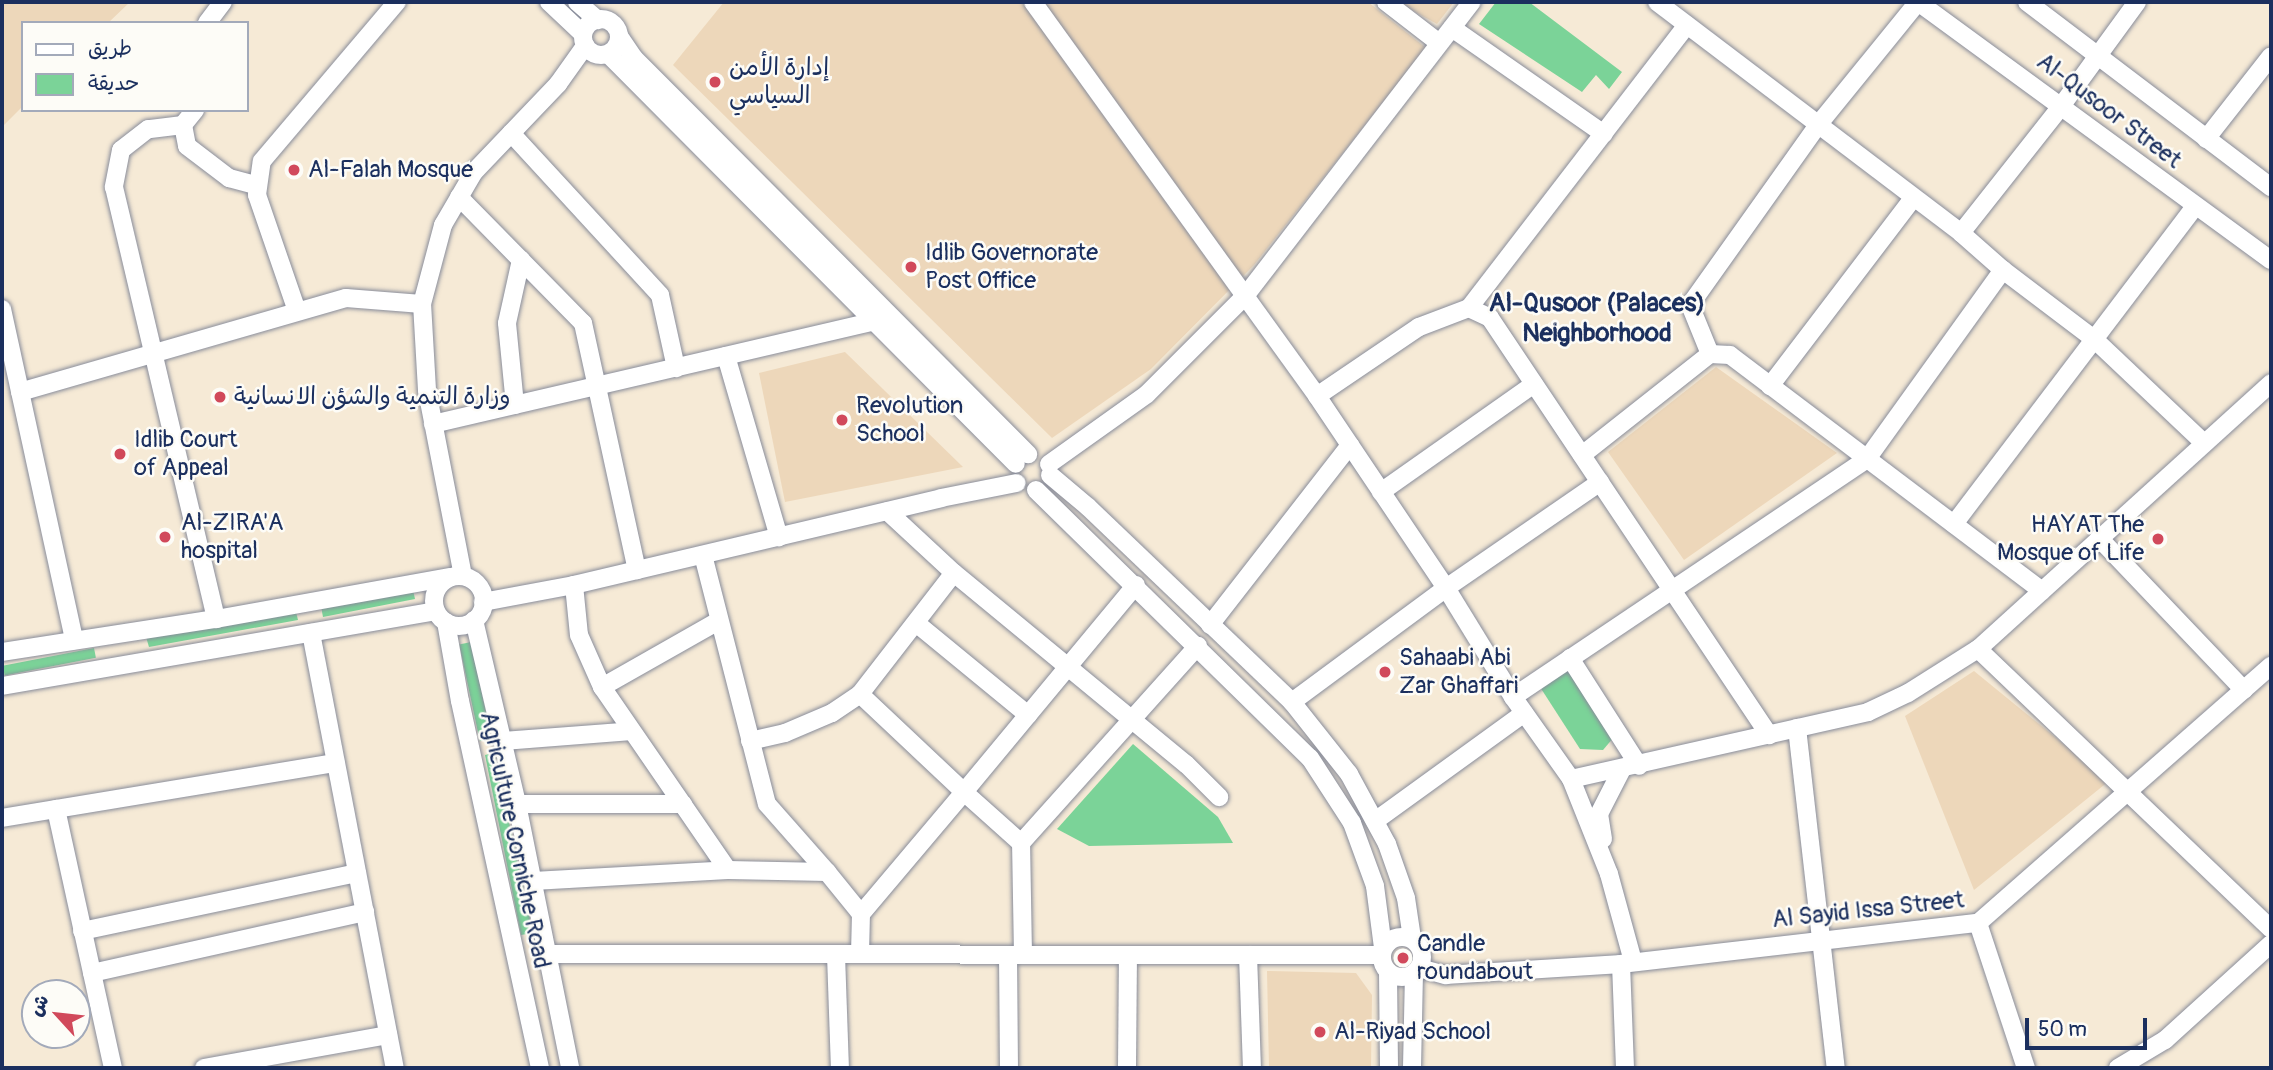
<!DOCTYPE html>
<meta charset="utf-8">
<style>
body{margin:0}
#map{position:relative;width:2273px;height:1070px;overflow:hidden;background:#f6ead6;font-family:Pangolin,"Playpen Sans Arabic",sans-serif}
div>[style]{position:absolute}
.built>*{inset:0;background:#edd7ba}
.green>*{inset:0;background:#7bd398;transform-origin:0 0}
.roads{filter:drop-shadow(0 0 2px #888c9a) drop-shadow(0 0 2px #888c9a)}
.minor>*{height:18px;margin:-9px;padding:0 9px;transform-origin:9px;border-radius:9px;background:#fff}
.minor>.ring{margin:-9px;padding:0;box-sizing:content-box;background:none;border:18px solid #fff;border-radius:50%}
.dots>*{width:19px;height:19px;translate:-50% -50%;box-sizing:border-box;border:4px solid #fdfcf7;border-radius:50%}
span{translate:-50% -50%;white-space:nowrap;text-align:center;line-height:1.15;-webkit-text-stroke:5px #fdfcf7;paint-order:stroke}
.poi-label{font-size:24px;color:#1b2f5e}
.left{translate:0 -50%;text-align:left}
.right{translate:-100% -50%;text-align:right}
.street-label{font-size:24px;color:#1b2f5e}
.neighbourhood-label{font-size:26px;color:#1b2f5e;font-weight:700}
.frame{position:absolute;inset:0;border:4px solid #1b2f5e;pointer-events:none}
.legend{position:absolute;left:21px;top:21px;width:228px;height:91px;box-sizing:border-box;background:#fdfcf7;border:2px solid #a3aaba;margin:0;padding:9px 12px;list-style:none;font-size:21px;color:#1b2f5e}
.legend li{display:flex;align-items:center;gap:14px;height:35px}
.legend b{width:35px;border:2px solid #a3aaba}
.north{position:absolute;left:21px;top:979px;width:70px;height:70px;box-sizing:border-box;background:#fdfcf7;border:2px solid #a3aaba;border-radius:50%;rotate:297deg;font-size:19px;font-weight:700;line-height:28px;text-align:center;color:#1b2f5e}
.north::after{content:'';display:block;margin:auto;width:24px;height:32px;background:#d1495b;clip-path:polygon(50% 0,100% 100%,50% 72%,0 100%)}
.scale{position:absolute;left:2025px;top:1018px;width:122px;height:32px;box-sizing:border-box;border:4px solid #1b2f5e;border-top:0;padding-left:9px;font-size:21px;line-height:24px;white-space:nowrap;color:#1b2f5e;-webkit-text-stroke:5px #fdfcf7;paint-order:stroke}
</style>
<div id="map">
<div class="built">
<div style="clip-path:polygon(2px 2px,130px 2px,108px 23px,23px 23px,23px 106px,2px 127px)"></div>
<div style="clip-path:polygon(724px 2px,1368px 2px,1426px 48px,1254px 265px,1151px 369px,1052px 438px,673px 65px)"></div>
<div style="clip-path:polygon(1397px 2px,1454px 2px,1437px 24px)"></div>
<div style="clip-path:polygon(845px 352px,963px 467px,785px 502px,759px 373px)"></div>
<div style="clip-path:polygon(1716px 367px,1837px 453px,1684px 560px,1608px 452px)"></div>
<div style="clip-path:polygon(1974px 671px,2109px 781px,1974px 890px,1905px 716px)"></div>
<div style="clip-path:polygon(1267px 971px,1356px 973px,1372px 995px,1371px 1068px,1269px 1068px)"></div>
</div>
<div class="green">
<div style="clip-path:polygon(1496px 2px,1529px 2px,1622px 72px,1609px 89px,1596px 75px,1582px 92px,1479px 24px)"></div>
<div style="clip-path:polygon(413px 590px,415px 599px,323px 617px,321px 606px)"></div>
<div style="clip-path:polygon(296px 612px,298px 620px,149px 647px,146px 637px)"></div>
<div style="left:471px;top:642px;width:99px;height:12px;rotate:78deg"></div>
<div style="left:94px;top:648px;width:10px;height:93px;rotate:79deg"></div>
<div style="clip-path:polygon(1571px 665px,1614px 737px,1603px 750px,1580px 749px,1540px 687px)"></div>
<div style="clip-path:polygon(1133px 744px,1218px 817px,1233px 843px,1089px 846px,1057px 829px)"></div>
<div style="clip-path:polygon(494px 753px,533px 933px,521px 935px,485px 755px)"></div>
</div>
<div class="roads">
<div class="minor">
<div style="left:549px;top:2px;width:47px;rotate:43.3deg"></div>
<div style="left:577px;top:2px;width:28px;rotate:41deg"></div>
<div style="left:1033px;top:2px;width:486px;rotate:54.2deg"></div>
<div style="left:1317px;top:396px;width:231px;rotate:56.1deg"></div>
<div style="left:1446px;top:588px;width:128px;rotate:58.4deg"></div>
<div style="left:1513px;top:697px;width:100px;rotate:54.7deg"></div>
<div style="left:1571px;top:779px;width:102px;rotate:68.2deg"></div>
<div style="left:1609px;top:874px;width:90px;rotate:74.6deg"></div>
<div style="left:1386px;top:2px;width:67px;rotate:37.7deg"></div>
<div style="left:1657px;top:2px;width:382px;rotate:37.2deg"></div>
<div style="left:1961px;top:233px;width:56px;rotate:41.4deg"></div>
<div style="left:2003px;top:270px;width:114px;rotate:37.2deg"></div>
<div style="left:2094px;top:339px;width:150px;rotate:43.4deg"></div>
<div style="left:1918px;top:2px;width:437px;rotate:36.2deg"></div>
<div style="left:2027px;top:2px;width:306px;rotate:37.2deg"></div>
<div class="ring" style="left:583px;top:19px;width:18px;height:18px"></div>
<div style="left:207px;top:23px;width:26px;rotate:-53deg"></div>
<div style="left:1452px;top:28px;width:185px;rotate:34.9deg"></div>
<div style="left:619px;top:36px;width:27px;rotate:56deg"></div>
<div style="left:634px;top:58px;width:559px;rotate:45.15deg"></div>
<div style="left:608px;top:54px;width:578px;rotate:45.14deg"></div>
<div style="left:195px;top:110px;width:19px;rotate:129deg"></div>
<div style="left:183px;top:125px;width:21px;rotate:79deg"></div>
<div style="left:187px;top:146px;width:53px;rotate:37.3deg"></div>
<div style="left:229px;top:178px;width:30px;rotate:15deg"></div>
<div style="left:183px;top:125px;width:35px;rotate:173deg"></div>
<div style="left:148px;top:129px;width:34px;rotate:142deg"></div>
<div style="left:121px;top:150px;width:38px;rotate:101deg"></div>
<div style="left:114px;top:187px;width:444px;rotate:76.7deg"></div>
<div style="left:511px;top:133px;width:220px;rotate:47.4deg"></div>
<div style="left:660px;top:295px;width:75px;rotate:77.6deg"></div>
<div style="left:2206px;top:139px;width:105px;rotate:-51.9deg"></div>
<div style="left:459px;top:197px;width:177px;rotate:45.5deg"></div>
<div style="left:583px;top:323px;width:253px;rotate:77.7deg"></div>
<div style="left:1961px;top:233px;width:163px;rotate:-51.7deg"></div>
<div style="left:2062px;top:105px;width:127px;rotate:-53.9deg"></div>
<div style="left:1469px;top:308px;width:357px;rotate:-52.4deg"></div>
<div style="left:2px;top:309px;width:339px;rotate:77.7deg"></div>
<div style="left:297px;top:311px;width:123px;rotate:-109deg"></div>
<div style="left:257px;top:195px;width:34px;rotate:-82deg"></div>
<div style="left:262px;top:161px;width:209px;rotate:-49.7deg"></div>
<div style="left:1710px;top:354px;width:53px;rotate:-112.2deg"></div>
<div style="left:1690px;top:305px;width:221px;rotate:-54.6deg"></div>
<div style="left:1818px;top:125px;width:159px;rotate:-50.9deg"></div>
<div style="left:726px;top:356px;width:189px;rotate:73.7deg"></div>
<div style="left:1770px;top:386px;width:236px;rotate:-52.7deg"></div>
<div style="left:20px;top:392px;width:339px;rotate:-16.1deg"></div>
<div style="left:346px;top:298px;width:76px;rotate:4.5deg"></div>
<div style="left:1317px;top:396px;width:123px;rotate:-34.1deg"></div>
<div style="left:1419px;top:327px;width:53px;rotate:-20.8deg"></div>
<div style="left:1469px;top:308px;width:23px;rotate:25deg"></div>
<div style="left:1490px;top:318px;width:502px;rotate:56.21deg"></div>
<div style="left:515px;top:405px;width:82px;rotate:-95.6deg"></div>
<div style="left:507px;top:323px;width:65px;rotate:-77.5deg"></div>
<div style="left:433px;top:424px;width:452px;rotate:-13.1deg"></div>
<div style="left:1582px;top:455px;width:163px;rotate:-38.3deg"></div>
<div style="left:1710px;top:354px;width:20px;rotate:3deg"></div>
<div style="left:1730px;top:355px;width:391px;rotate:37.1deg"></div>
<div style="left:1049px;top:464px;width:120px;rotate:-35.5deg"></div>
<div style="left:1147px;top:394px;width:140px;rotate:-45deg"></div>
<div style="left:1246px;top:295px;width:370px;rotate:-52.4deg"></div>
<div style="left:1050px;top:475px;width:50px;rotate:40.1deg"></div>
<div style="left:1088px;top:507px;width:282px;rotate:43.7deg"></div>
<div style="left:1292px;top:702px;width:92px;rotate:51.6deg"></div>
<div style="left:1349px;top:774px;width:80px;rotate:61.5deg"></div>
<div style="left:1387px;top:844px;width:57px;rotate:70.6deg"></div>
<div style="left:1406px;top:898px;width:40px;rotate:81.5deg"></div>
<div style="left:1036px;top:490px;width:383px;rotate:44.4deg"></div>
<div style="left:1310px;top:758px;width:77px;rotate:57.1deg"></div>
<div style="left:1352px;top:823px;width:67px;rotate:69.9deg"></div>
<div style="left:1375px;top:886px;width:63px;rotate:82.6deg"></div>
<div style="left:1381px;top:492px;width:187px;rotate:-35.2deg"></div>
<div style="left:1954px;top:524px;width:399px;rotate:-52.8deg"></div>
<div style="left:2099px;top:538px;width:210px;rotate:46.4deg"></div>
<div style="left:703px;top:555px;width:257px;rotate:75.6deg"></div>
<div style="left:767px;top:804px;width:91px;rotate:48.6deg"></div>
<div style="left:954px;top:573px;width:301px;rotate:39.5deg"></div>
<div style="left:1186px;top:764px;width:47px;rotate:45deg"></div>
<div style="left:463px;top:576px;width:189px;rotate:-101deg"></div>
<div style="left:427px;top:390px;width:86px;rotate:-93.3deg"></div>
<div style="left:422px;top:304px;width:82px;rotate:-75.1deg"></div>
<div style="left:443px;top:225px;width:61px;rotate:-59.7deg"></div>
<div style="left:474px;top:172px;width:122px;rotate:-46.3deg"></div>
<div style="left:558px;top:84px;width:47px;rotate:-54.6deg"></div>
<div class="ring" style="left:434px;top:576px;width:32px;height:32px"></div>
<div style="left:574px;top:585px;width:50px;rotate:84.3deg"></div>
<div style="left:579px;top:635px;width:57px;rotate:66.1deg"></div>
<div style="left:602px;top:687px;width:222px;rotate:55.5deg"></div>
<div style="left:483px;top:602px;width:93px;rotate:-10.6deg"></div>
<div style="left:574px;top:585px;width:377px;rotate:-13.3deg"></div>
<div style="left:941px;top:498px;width:77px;rotate:-11.2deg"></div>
<div style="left:474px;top:620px;width:189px;rotate:76.8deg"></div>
<div style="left:517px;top:804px;width:269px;rotate:78.6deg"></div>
<div style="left:446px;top:622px;width:80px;rotate:80deg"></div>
<div style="left:460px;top:701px;width:376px;rotate:77.7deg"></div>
<div style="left:916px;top:623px;width:145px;rotate:39.4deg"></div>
<div style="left:1210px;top:625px;width:228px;rotate:-52.1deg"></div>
<div style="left:311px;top:633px;width:443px;rotate:79.1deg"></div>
<div style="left:1978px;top:649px;width:405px;rotate:43.7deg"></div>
<div style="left:2px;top:652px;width:217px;rotate:-8.8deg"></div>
<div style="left:216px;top:619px;width:237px;rotate:-10.2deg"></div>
<div style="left:1570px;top:658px;width:128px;rotate:57.4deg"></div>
<div style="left:2px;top:686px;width:440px;rotate:-9.8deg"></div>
<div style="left:602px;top:687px;width:133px;rotate:-29.6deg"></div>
<div style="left:1513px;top:697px;width:427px;rotate:-33.9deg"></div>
<div style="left:1867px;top:459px;width:233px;rotate:-54.3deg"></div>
<div style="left:1292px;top:702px;width:192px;rotate:-36.5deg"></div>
<div style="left:1446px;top:588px;width:187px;rotate:-34.5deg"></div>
<div style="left:1797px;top:728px;width:342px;rotate:83.5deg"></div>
<div style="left:503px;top:741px;width:129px;rotate:-4.4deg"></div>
<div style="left:750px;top:741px;width:36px;rotate:-13deg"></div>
<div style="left:785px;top:733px;width:51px;rotate:-23.1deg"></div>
<div style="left:832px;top:713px;width:34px;rotate:-34deg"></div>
<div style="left:1571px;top:779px;width:304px;rotate:-12.7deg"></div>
<div style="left:1868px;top:712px;width:44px;rotate:-25.4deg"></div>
<div style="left:1908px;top:693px;width:83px;rotate:-32.2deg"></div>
<div style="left:1978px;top:649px;width:396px;rotate:-42.2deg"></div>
<div style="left:517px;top:804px;width:166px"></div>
<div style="left:56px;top:809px;width:265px;rotate:77.6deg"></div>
<div style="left:2px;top:818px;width:338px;rotate:-9.4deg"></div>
<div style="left:1375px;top:821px;width:184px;rotate:-35.9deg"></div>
<div style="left:1603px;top:839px;width:25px;rotate:-99deg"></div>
<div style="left:1599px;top:814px;width:51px;rotate:-62.9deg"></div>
<div style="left:1021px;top:843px;width:265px;rotate:-48.1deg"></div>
<div style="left:533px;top:881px;width:195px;rotate:-3.2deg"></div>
<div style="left:728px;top:870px;width:99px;rotate:1.2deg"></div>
<div style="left:827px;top:872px;width:54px;rotate:51deg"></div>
<div style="left:1978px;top:923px;width:153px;rotate:71.7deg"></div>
<div style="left:82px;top:931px;width:281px;rotate:-11.9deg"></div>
<div class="ring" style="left:1382px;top:937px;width:22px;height:22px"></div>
<div style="left:547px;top:954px;width:834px;rotate:0.07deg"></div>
<div style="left:860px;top:954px;width:40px;rotate:-88.6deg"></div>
<div style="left:861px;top:914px;width:160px;rotate:-49.8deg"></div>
<div style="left:964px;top:792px;width:143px;rotate:-136.7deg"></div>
<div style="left:860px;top:694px;width:153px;rotate:-52.2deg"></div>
<div style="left:954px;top:573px;width:91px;rotate:-137.2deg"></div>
<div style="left:836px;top:955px;width:113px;rotate:88deg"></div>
<div style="left:1008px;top:955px;width:113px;rotate:89.5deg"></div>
<div style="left:1023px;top:955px;width:112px;rotate:-91deg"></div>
<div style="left:1021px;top:843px;width:76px;rotate:-138.2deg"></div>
<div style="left:964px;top:792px;width:269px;rotate:-50.3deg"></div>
<div style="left:1248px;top:955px;width:113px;rotate:88deg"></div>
<div style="left:1621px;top:964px;width:104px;rotate:87.8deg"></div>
<div style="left:1419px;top:968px;width:28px;rotate:15deg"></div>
<div style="left:1446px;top:975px;width:175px;rotate:-3.6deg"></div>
<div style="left:1621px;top:964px;width:359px;rotate:-6.6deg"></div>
<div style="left:1978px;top:923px;width:390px;rotate:-41.3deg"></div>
<div style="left:1388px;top:972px;width:96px;rotate:89.4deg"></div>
<div style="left:92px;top:973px;width:280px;rotate:-12.6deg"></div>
<div style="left:204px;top:1068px;width:187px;rotate:-10.2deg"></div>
<div style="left:1127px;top:1068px;width:113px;rotate:-89.5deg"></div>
<div style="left:1412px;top:1068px;width:95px;rotate:-88.8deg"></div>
<div style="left:2118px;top:1068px;width:55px;rotate:-30.8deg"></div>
<div style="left:2165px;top:1040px;width:143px;rotate:-42.2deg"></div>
</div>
</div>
<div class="dots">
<div style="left:715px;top:82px;background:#d1495b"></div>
<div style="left:294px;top:170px;background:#d1495b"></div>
<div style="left:911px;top:267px;background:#d1495b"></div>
<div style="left:220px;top:397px;background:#d1495b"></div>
<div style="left:842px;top:420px;background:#d1495b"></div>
<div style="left:120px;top:454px;background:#d1495b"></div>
<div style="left:165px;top:537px;background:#d1495b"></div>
<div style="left:2158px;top:539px;background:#d1495b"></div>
<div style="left:1385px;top:672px;background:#d1495b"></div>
<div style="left:1403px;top:958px;background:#d1495b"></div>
<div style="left:1320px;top:1032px;background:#d1495b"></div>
</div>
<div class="poi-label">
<span class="left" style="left:729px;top:82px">إدارة الأمن<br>السياسي</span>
<span class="left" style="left:308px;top:170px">Al-Falah Mosque</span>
<span class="left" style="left:925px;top:267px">Idlib Governorate<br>Post Office</span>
<span class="left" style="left:234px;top:397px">وزارة التنمية والشؤن الانسانية</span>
<span class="left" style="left:856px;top:420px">Revolution<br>School</span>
<span class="left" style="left:134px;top:454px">Idlib Court<br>of Appeal</span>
<span class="left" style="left:181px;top:537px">Al-ZIRA'A<br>hospital</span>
<span class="right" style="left:2144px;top:539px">HAYAT The<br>Mosque of Life</span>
<span class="left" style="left:1399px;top:672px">Sahaabi Abi<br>Zar Ghaffari</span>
<span class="left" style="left:1417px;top:958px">Candle<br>roundabout</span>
<span class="left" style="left:1334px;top:1032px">Al-Riyad School</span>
</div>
<div class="street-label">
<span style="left:2109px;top:111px;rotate:37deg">Al-Qusoor Street</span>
<span style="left:515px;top:840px;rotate:78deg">Agriculture Corniche Road</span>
<span style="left:1868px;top:910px;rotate:-6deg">Al Sayid Issa Street</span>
</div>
<div class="neighbourhood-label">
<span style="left:1597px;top:319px">Al-Qusoor (Palaces)<br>Neighborhood</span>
</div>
<div class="frame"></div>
<ul class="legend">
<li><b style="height:9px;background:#fff"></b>طريق</li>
<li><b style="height:19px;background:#7bd398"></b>حديقة</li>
</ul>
<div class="north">ش</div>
<div class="scale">50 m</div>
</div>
